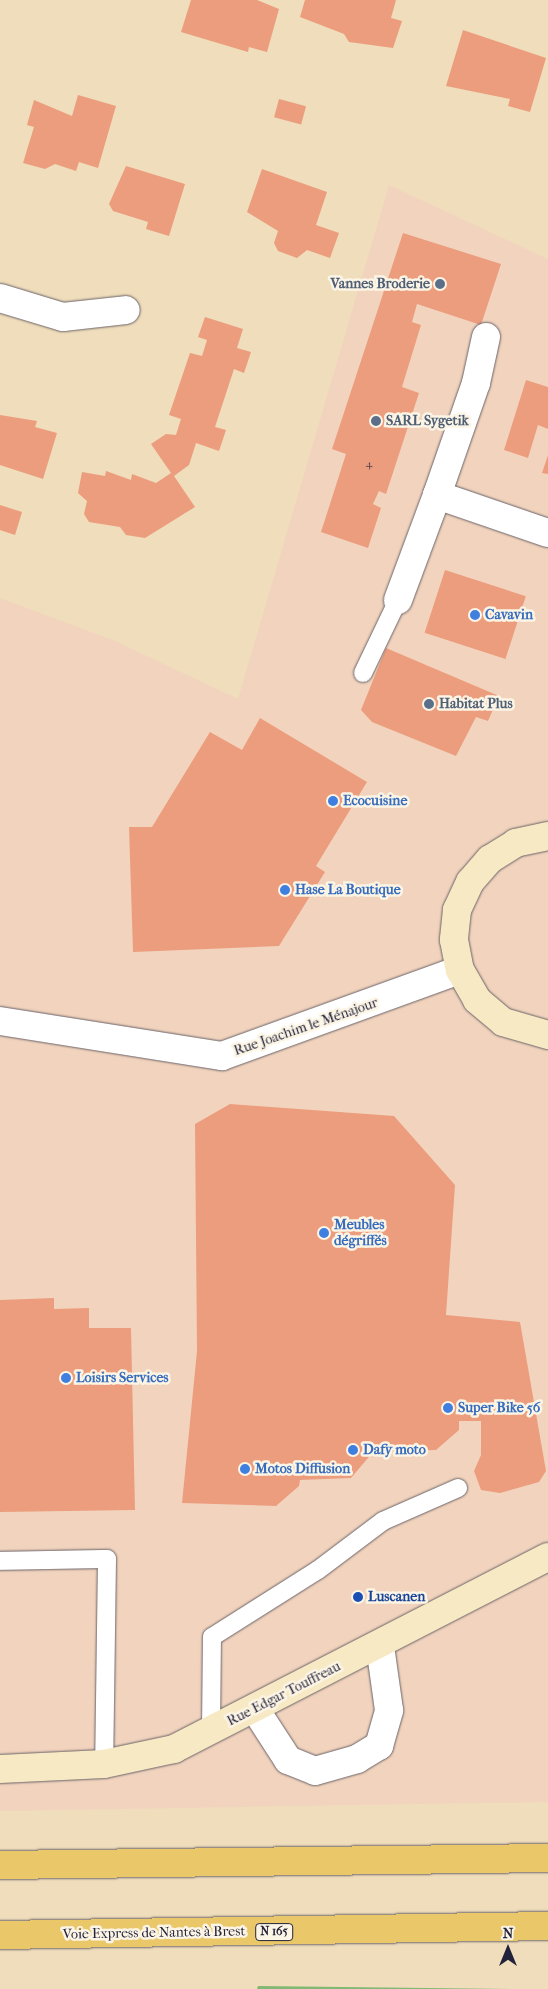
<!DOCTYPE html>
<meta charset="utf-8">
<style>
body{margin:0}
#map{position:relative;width:548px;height:1989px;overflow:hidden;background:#efddbb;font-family:"IM FELL French Canon",serif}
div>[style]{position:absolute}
.built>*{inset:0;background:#f2d4be}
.forest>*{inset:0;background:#81b874}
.building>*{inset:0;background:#ec9d7d;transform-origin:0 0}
.roads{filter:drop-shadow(0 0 1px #6a6368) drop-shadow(0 0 1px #6a6368)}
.lane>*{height:18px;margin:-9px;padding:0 9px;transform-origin:9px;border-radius:9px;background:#fff}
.street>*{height:28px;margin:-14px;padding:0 14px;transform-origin:14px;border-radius:14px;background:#fff}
.secondary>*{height:28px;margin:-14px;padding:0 14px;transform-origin:14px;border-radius:14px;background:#f7e9c3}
.highway>*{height:28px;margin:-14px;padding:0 14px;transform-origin:14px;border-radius:14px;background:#eac769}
.dots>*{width:14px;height:14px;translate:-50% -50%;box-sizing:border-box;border:2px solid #fcf5e5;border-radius:50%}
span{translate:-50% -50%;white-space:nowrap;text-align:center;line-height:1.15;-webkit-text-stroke:5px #fcf5e5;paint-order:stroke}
.number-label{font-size:11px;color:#54414c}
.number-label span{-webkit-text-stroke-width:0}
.shield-label span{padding:1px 4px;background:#fcf5e5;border:1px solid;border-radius:4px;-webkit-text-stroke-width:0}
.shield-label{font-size:12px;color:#22223b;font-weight:700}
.service-label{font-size:14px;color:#4e5e75;font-weight:700}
.right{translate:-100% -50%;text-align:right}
.left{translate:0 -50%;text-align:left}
.shop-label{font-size:14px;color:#366cbe;font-weight:700}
.street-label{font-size:14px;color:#22223b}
.transit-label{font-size:14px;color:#164399;font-weight:700}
.north{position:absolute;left:483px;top:1924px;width:50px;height:50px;-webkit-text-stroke:4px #fcf5e5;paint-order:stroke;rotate:0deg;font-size:14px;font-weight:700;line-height:20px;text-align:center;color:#22223b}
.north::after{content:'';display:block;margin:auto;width:18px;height:22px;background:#22223b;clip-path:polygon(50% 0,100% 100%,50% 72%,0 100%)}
</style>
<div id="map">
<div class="built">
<div style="clip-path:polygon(389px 185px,548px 259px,548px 1802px,0 1811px,0 598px,115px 641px,238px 699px)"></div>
</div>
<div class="forest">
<div style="clip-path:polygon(258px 1986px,514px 1989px,257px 1989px)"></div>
</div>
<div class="building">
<div style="clip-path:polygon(191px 0,257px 0,279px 9px,267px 52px,249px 47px,248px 52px,181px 32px)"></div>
<div style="clip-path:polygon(305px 0,396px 0,391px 18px,402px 21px,393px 48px,349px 42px,344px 34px,300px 17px)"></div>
<div style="clip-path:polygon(463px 30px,546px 58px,530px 112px,508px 106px,510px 99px,446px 86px)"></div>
<div style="clip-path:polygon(78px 95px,116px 106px,98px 168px,79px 162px,76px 171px,55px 164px,45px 169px,23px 163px,34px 127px,27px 125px,34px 100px,72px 116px)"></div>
<div style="left:279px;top:99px;width:28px;height:19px;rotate:15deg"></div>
<div style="clip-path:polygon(126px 166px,185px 184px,169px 236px,146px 229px,148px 222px,113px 211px,109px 204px)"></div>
<div style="clip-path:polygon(262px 169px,327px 192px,316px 225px,339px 233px,330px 258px,307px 250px,297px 258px,278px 251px,274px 243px,278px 231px,247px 212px)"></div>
<div style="clip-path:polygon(403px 233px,501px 264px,481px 325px,417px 304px,412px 322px,421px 325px,402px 387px,419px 393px,386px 494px,379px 491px,373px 504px,381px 508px,368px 548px,321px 532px,346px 454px,332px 449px)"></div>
<div style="clip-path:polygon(205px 317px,243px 329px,237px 348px,251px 352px,244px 373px,234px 369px,215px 427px,226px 430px,219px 451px,196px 443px,189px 465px,174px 476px,195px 507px,145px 538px,126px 535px,120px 527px,89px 522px,84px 514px,87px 501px,78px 493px,82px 472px,105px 476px,106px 471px,131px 480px,132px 474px,156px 483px,171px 473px,151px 444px,166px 434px,176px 435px,181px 419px,169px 415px,190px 353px,202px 356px,207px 340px,198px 337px)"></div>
<div style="clip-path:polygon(526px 380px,548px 387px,548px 429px,538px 425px,528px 458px,504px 450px)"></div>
<div style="clip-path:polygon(0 415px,37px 421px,35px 427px,57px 433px,43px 479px,0 465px)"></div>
<div style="clip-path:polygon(548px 455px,548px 474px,542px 473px)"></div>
<div style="clip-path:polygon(0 505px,22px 512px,15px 535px,0 530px)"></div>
<div style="left:445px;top:570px;width:85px;height:66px;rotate:18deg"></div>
<div style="clip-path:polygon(386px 648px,499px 696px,488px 721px,476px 717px,456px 756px,372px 722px,361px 710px)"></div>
<div style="clip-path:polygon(260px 718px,367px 782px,316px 866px,325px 872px,279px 946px,133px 952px,129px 827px,152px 827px,210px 732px,242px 750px)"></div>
<div style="clip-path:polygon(230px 1104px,394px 1116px,455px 1185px,446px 1315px,520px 1322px,546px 1471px,539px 1482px,500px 1493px,481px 1490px,474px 1471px,481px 1455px,481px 1421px,459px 1421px,459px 1430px,436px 1450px,373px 1452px,351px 1478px,300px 1480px,299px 1486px,276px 1506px,182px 1503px,197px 1351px,195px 1124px)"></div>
<div style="clip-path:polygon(54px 1298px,54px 1309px,89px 1308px,89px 1328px,131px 1328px,135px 1510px,0 1512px,0 1300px)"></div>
</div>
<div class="roads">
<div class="lane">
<div style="left:363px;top:673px;width:81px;rotate:-64.4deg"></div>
<div style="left:0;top:1561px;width:107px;rotate:-1.1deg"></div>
<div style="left:107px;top:1559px;width:205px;rotate:90.8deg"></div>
<div style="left:211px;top:1730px;width:93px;rotate:-89.4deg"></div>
<div style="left:212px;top:1637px;width:125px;rotate:-32.3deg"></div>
<div style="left:318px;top:1570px;width:81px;rotate:-37deg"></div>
<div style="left:383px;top:1521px;width:82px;rotate:-23.7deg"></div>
</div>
<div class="street">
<div style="left:0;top:298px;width:66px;rotate:16.8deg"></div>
<div style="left:63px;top:317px;width:63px;rotate:-6.3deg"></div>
<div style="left:486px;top:337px;width:47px;rotate:102.3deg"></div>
<div style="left:476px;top:383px;width:119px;rotate:109.2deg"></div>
<div style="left:437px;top:495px;width:117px;rotate:18.9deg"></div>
<div style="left:398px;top:600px;width:112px;rotate:-69.6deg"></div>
<div style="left:0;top:1021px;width:225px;rotate:9deg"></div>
<div style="left:222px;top:1056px;width:253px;rotate:-19.9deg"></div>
<div style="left:255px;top:1709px;width:61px;rotate:57.1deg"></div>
<div style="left:288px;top:1760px;width:29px;rotate:22deg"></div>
<div style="left:315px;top:1771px;width:44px;rotate:-15.9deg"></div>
<div style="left:357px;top:1759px;width:26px;rotate:-31deg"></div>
<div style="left:379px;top:1746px;width:37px;rotate:-74deg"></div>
<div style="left:389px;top:1710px;width:65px;rotate:-98deg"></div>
</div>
<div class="secondary">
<div style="left:548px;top:836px;width:33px;rotate:168deg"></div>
<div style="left:516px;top:843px;width:31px;rotate:148deg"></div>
<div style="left:490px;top:859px;width:30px;rotate:131deg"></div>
<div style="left:470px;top:882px;width:31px;rotate:115deg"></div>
<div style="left:457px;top:910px;width:30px;rotate:96deg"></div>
<div style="left:454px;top:940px;width:31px;rotate:79deg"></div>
<div style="left:460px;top:970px;width:34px;rotate:60deg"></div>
<div style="left:477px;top:1000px;width:34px;rotate:40deg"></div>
<div style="left:503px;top:1022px;width:47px;rotate:16.1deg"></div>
<div style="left:0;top:1769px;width:104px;rotate:-2.8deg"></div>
<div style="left:104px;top:1764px;width:72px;rotate:-12.1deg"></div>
<div style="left:174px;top:1749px;width:420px;rotate:-27.2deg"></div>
</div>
<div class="highway">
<div style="left:0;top:1865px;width:548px;rotate:-0.73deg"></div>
<div style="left:0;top:1935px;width:548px;rotate:-0.94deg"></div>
</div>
</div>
<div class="dots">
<div style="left:440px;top:284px;background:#5c6f8a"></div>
<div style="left:376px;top:421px;background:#5c6f8a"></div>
<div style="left:475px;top:615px;background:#3f7fe0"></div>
<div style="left:429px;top:704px;background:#5c6f8a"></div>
<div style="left:333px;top:801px;background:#3f7fe0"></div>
<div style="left:285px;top:890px;background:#3f7fe0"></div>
<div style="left:324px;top:1233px;background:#3f7fe0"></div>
<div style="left:66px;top:1378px;background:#3f7fe0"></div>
<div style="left:448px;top:1408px;background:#3f7fe0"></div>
<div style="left:353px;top:1450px;background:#3f7fe0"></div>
<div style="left:245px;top:1469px;background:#3f7fe0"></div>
<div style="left:358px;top:1597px;background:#1a4fb4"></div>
</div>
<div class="number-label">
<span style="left:369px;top:464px">4</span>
</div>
<div class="shield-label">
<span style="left:274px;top:1932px">N 165</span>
</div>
<div class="service-label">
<span class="right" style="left:430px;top:284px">Vannes Broderie</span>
<span class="left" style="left:386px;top:421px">SARL Sygetik</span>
<span class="left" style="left:439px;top:704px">Habitat Plus</span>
</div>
<div class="shop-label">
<span class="left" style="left:485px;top:615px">Cavavin</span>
<span class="left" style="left:343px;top:801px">Ecocuisine</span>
<span class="left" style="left:295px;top:890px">Hase La Boutique</span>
<span class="left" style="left:334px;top:1233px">Meubles<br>dégriffés</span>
<span class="left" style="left:76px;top:1378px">Loisirs Services</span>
<span class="left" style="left:458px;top:1408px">Super Bike 56</span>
<span class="left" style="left:363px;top:1450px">Dafy moto</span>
<span class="left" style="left:255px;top:1469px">Motos Diffusion</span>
</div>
<div class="street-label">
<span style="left:306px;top:1027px;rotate:-19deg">Rue Joachim le Ménajour</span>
<span style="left:284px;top:1694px;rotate:-27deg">Rue Edgar Touffreau</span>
<span style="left:154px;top:1933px;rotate:-1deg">Voie Express de Nantes à Brest</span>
</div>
<div class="transit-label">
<span class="left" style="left:368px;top:1597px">Luscanen</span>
</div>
<div class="north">N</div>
</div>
